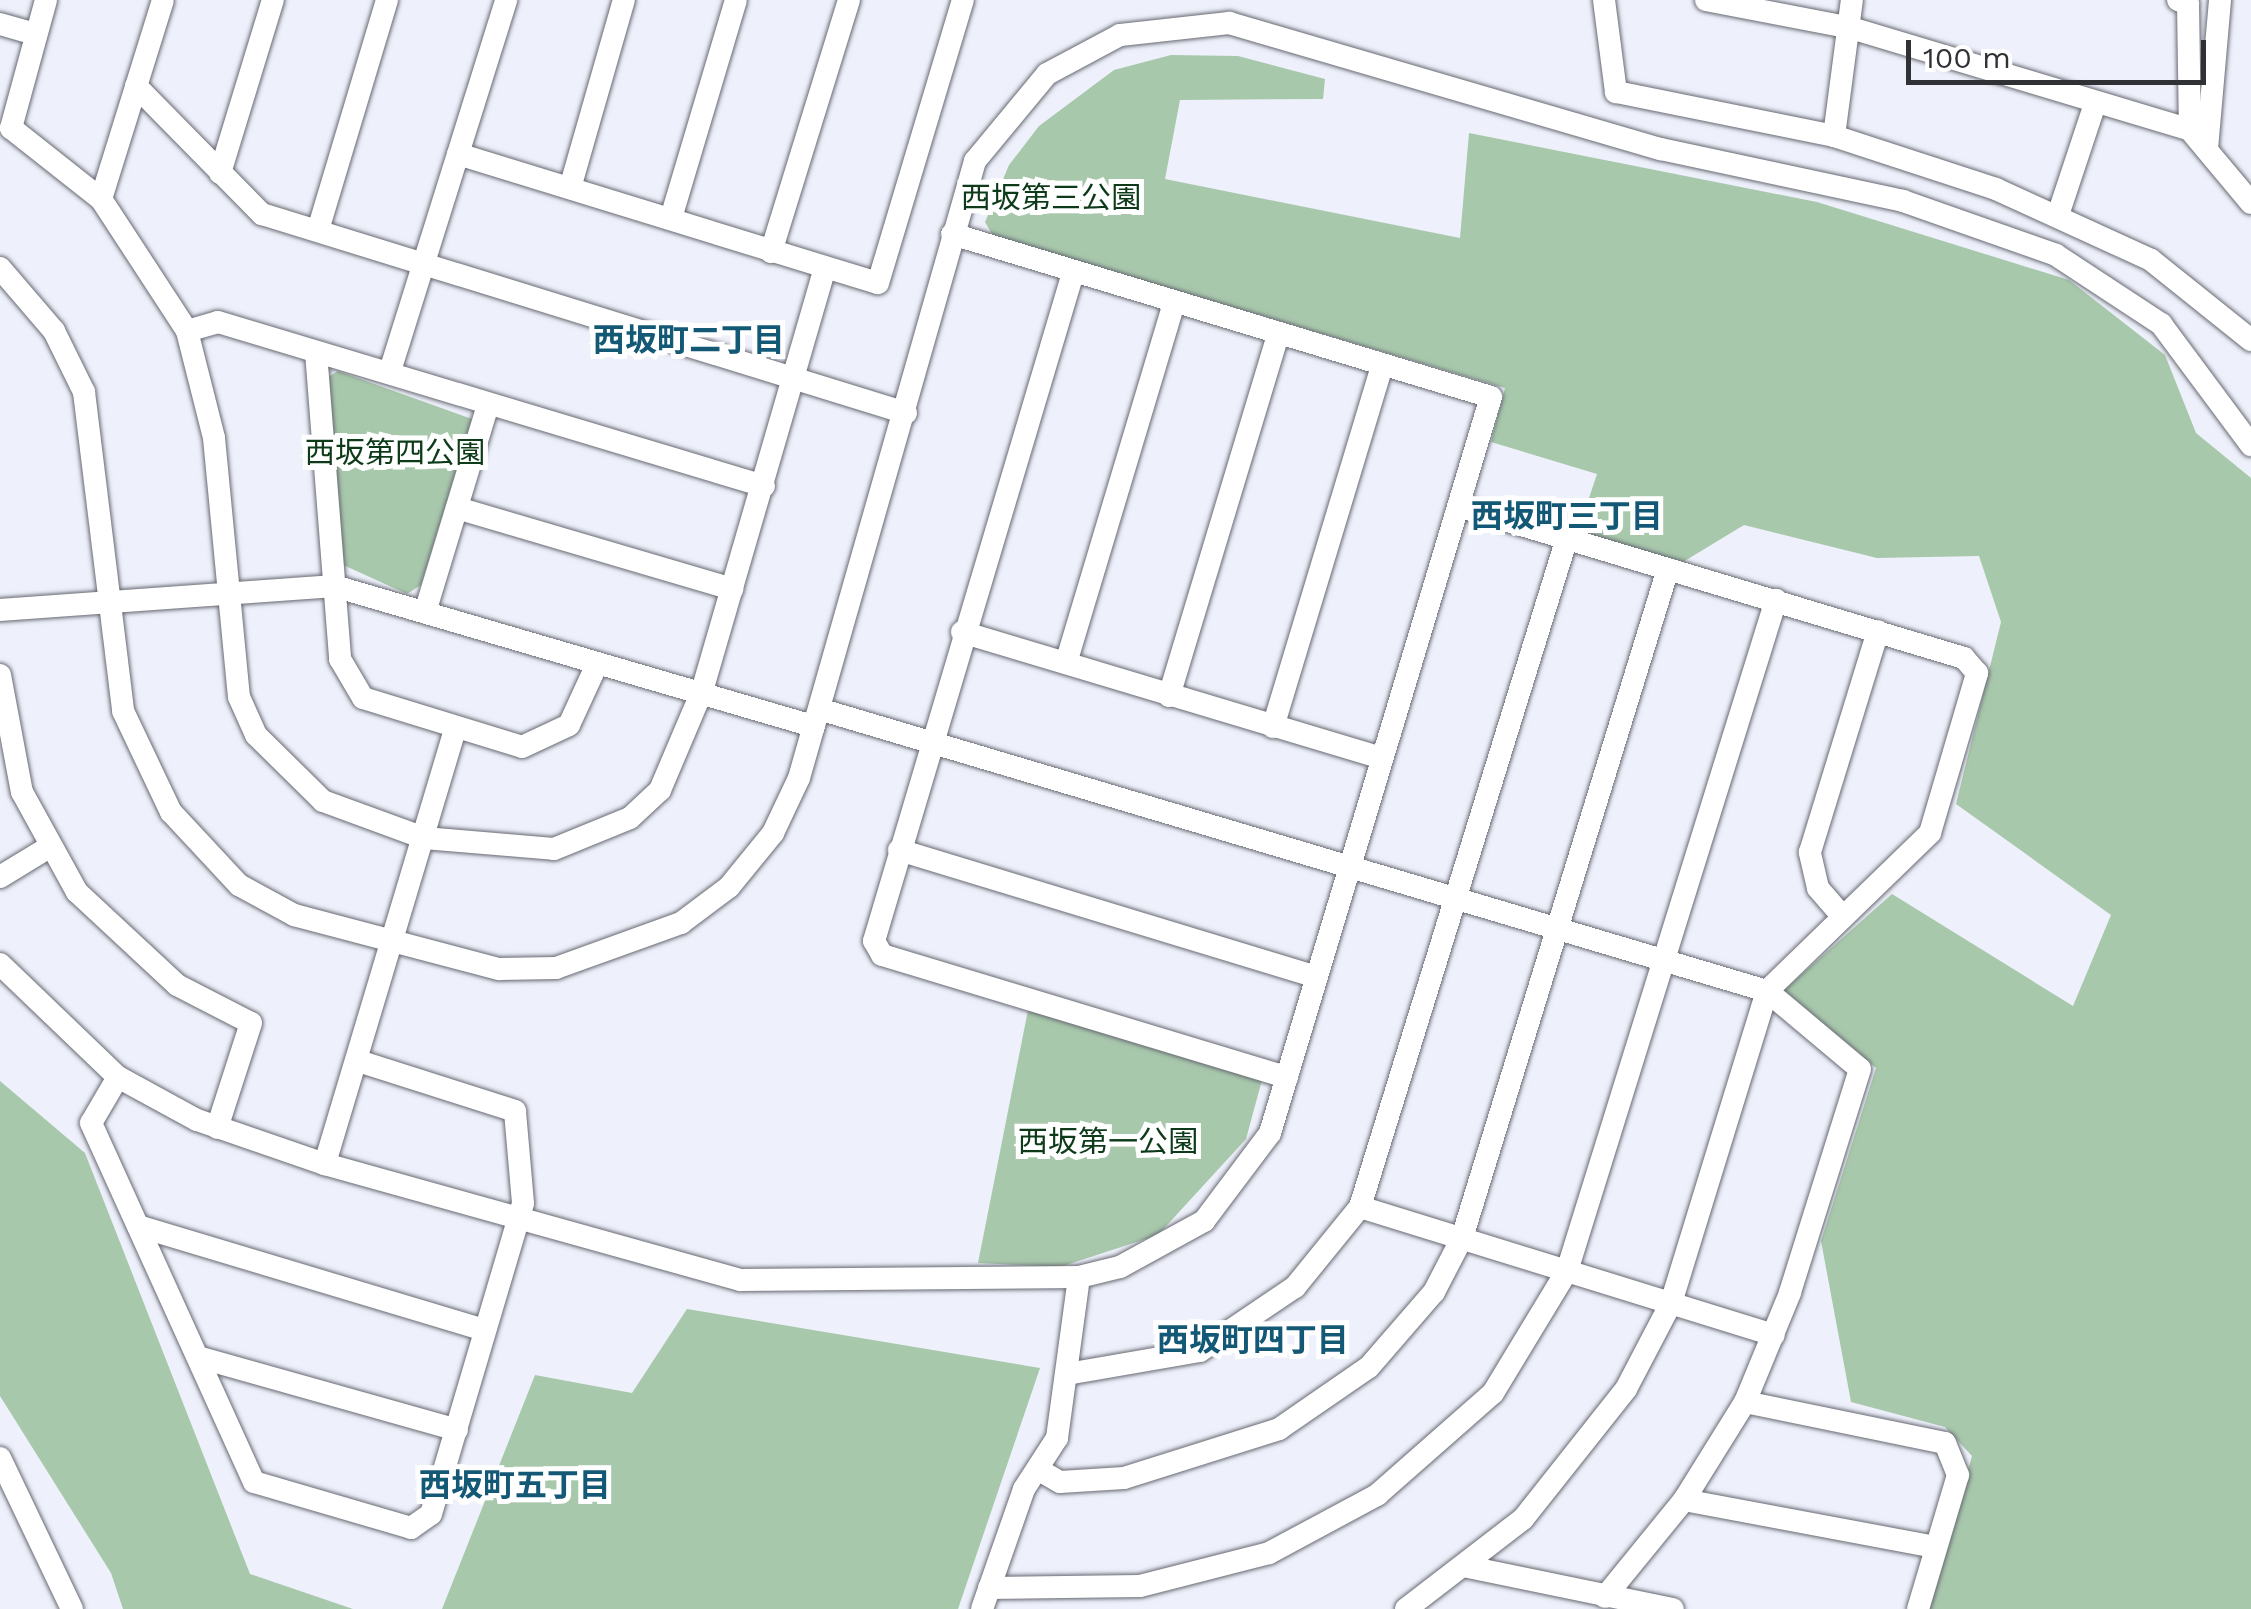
<!DOCTYPE html>
<meta charset="utf-8">
<style>
body{margin:0}
#map{position:relative;width:2251px;height:1609px;overflow:hidden;background:#eef1fb;font-family:"Work Sans","Noto Sans JP",sans-serif}
div>[style]{position:absolute}
.green>*{inset:0;background:#a8c8ac}
.roads{filter:drop-shadow(0 0 2px #676972) drop-shadow(0 0 2px #676972)}
.minor>*{height:22px;margin:-11px;padding:0 11px;transform-origin:11px;border-radius:11px;background:#fff}
span{translate:-50% -50%;white-space:nowrap;text-align:center;line-height:1.15;-webkit-text-stroke:10px #fff;paint-order:stroke}
.park-label{font-size:30px;color:#0d3b1a}
.neighbourhood-label{font-size:32px;color:#135976;font-weight:700}
.scale{position:absolute;left:1906px;top:40px;width:300px;height:45px;box-sizing:border-box;border:5px solid #303135;border-top:0;padding-left:12px;font-size:30px;line-height:35px;white-space:nowrap;color:#303135;-webkit-text-stroke:8px #fff;paint-order:stroke}
</style>
<div id="map">
<div class="green">
<div style="clip-path:polygon(1171px 55px,1238px 56px,1325px 79px,1323px 99px,1180px 100px,1165px 179px,1460px 238px,1469px 133px,1817px 202px,2069px 280px,2165px 355px,2196px 433px,2251px 478px,2251px 1609px,1929px 1609px,1972px 1456px,1945px 1427px,1851px 1402px,1821px 1241px,1876px 1068px,1784px 990px,1892px 894px,2073px 1006px,2111px 915px,1956px 804px,2001px 622px,1979px 556px,1877px 558px,1744px 525px,1683px 562px,1578px 531px,1597px 474px,1491px 442px,1505px 388px,993px 236px,985px 222px,1009px 165px,1039px 126px,1114px 70px)"></div>
<div style="clip-path:polygon(338px 371px,472px 419px,421px 585px,407px 594px,341px 564px,328px 377px)"></div>
<div style="clip-path:polygon(1028px 1010px,1262px 1080px,1246px 1139px,1158px 1235px,1060px 1267px,978px 1263px)"></div>
<div style="clip-path:polygon(0 1081px,85px 1153px,250px 1574px,353px 1609px,123px 1609px,111px 1573px,0 1396px)"></div>
<div style="clip-path:polygon(687px 1309px,1040px 1368px,958px 1609px,442px 1609px,535px 1375px,632px 1393px)"></div>
</div>
<div class="roads">
<div class="minor">
<div style="left:46px;top:0;width:133px;rotate:105.3deg"></div>
<div style="left:11px;top:128px;width:115px;rotate:38.3deg"></div>
<div style="left:101px;top:199px;width:158px;rotate:56.9deg"></div>
<div style="left:187px;top:331px;width:110px;rotate:75.8deg"></div>
<div style="left:214px;top:438px;width:260px;rotate:84.5deg"></div>
<div style="left:239px;top:697px;width:42px;rotate:65.9deg"></div>
<div style="left:256px;top:735px;width:94px;rotate:44.6deg"></div>
<div style="left:323px;top:801px;width:108px;rotate:20.1deg"></div>
<div style="left:424px;top:838px;width:130px;rotate:4.8deg"></div>
<div style="left:554px;top:849px;width:82px;rotate:-22.2deg"></div>
<div style="left:630px;top:818px;width:41px;rotate:-43deg"></div>
<div style="left:660px;top:790px;width:108px;rotate:-67deg"></div>
<div style="left:702px;top:691px;width:438px;rotate:-73.8deg"></div>
<div style="left:1604px;top:0;width:93px;rotate:82.6deg"></div>
<div style="left:1616px;top:92px;width:222px;rotate:11.4deg"></div>
<div style="left:1834px;top:136px;width:170px;rotate:18.1deg"></div>
<div style="left:1996px;top:189px;width:170px;rotate:24.6deg"></div>
<div style="left:2151px;top:260px;width:128px;rotate:38.7deg"></div>
<div style="left:1706px;top:0;width:148px;rotate:10.9deg"></div>
<div style="left:1851px;top:28px;width:354px;rotate:16.7deg"></div>
<div style="left:2190px;top:130px;width:95px;rotate:50.1deg"></div>
<div style="left:2178px;top:0;width:11px;rotate:22deg"></div>
<div style="left:2188px;top:4px;width:126px;rotate:89.1deg"></div>
<div style="left:0;top:24px;width:36px;rotate:16deg"></div>
<div style="left:136px;top:86px;width:180px;rotate:45.5deg"></div>
<div style="left:262px;top:214px;width:674px;rotate:17.17deg"></div>
<div style="left:1834px;top:136px;width:137px;rotate:-82.5deg"></div>
<div style="left:2207px;top:149px;width:150px;rotate:-85deg"></div>
<div style="left:458px;top:154px;width:439px;rotate:17.1deg"></div>
<div style="left:878px;top:283px;width:295px;rotate:-73.3deg"></div>
<div style="left:220px;top:173px;width:181px;rotate:-73deg"></div>
<div style="left:570px;top:188px;width:196px;rotate:-74deg"></div>
<div style="left:101px;top:199px;width:208px;rotate:-72.7deg"></div>
<div style="left:2058px;top:215px;width:117px;rotate:-71.6deg"></div>
<div style="left:671px;top:218px;width:227px;rotate:-73.4deg"></div>
<div style="left:318px;top:230px;width:240px;rotate:-73.3deg"></div>
<div style="left:771px;top:252px;width:264px;rotate:-72.8deg"></div>
<div style="left:0;top:268px;width:83px;rotate:49.4deg"></div>
<div style="left:54px;top:331px;width:68px;rotate:63.8deg"></div>
<div style="left:84px;top:392px;width:321px;rotate:83deg"></div>
<div style="left:123px;top:711px;width:112px;rotate:64.6deg"></div>
<div style="left:171px;top:812px;width:100px;rotate:47deg"></div>
<div style="left:239px;top:885px;width:63px;rotate:28.6deg"></div>
<div style="left:294px;top:915px;width:212px;rotate:14.8deg"></div>
<div style="left:499px;top:969px;width:57px;rotate:-1deg"></div>
<div style="left:556px;top:968px;width:133px;rotate:-19.8deg"></div>
<div style="left:681px;top:923px;width:60px;rotate:-36.9deg"></div>
<div style="left:729px;top:887px;width:70px;rotate:-50.8deg"></div>
<div style="left:773px;top:833px;width:61px;rotate:-64.7deg"></div>
<div style="left:799px;top:778px;width:642px;rotate:-74.08deg"></div>
<div style="left:975px;top:161px;width:113px;rotate:-50.4deg"></div>
<div style="left:1047px;top:74px;width:83px;rotate:-28.1deg"></div>
<div style="left:1120px;top:35px;width:110px;rotate:-6.3deg"></div>
<div style="left:1229px;top:23px;width:450px;rotate:16.3deg"></div>
<div style="left:1661px;top:149px;width:248px;rotate:12.1deg"></div>
<div style="left:1903px;top:201px;width:162px;rotate:19.4deg"></div>
<div style="left:2056px;top:255px;width:126px;rotate:33.3deg"></div>
<div style="left:2161px;top:324px;width:151px;rotate:53.4deg"></div>
<div style="left:1073px;top:273px;width:697px;rotate:106.59deg"></div>
<div style="left:874px;top:941px;width:16px;rotate:60deg"></div>
<div style="left:882px;top:955px;width:423px;rotate:16.8deg"></div>
<div style="left:187px;top:331px;width:32px;rotate:-16deg"></div>
<div style="left:218px;top:322px;width:570px;rotate:16.72deg"></div>
<div style="left:316px;top:352px;width:308px;rotate:85.5deg"></div>
<div style="left:340px;top:659px;width:45px;rotate:59.5deg"></div>
<div style="left:363px;top:698px;width:166px;rotate:17.1deg"></div>
<div style="left:522px;top:747px;width:52px;rotate:-25.1deg"></div>
<div style="left:569px;top:725px;width:67px;rotate:-65.3deg"></div>
<div style="left:390px;top:371px;width:389px;rotate:-72.6deg"></div>
<div style="left:457px;top:508px;width:287px;rotate:16.4deg"></div>
<div style="left:426px;top:609px;width:213px;rotate:-73.1deg"></div>
<div style="left:0;top:610px;width:335px;rotate:-4.1deg"></div>
<div style="left:334px;top:586px;width:500px;rotate:16.3deg"></div>
<div style="left:962px;top:632px;width:435px;rotate:16.7deg"></div>
<div style="left:1066px;top:663px;width:377px;rotate:-73.3deg"></div>
<div style="left:0;top:675px;width:119px;rotate:79.4deg"></div>
<div style="left:22px;top:792px;width:114px;rotate:61.2deg"></div>
<div style="left:77px;top:892px;width:137px;rotate:42.9deg"></div>
<div style="left:177px;top:985px;width:83px;rotate:27.2deg"></div>
<div style="left:251px;top:1023px;width:110px;rotate:107.9deg"></div>
<div style="left:1169px;top:696px;width:378px;rotate:-73.2deg"></div>
<div style="left:819px;top:709px;width:989px;rotate:16.57deg"></div>
<div style="left:1767px;top:991px;width:121px;rotate:40deg"></div>
<div style="left:1860px;top:1069px;width:235px;rotate:107.4deg"></div>
<div style="left:1790px;top:1293px;width:118px;rotate:112.4deg"></div>
<div style="left:1745px;top:1402px;width:115px;rotate:121.9deg"></div>
<div style="left:1684px;top:1500px;width:125px;rotate:129.2deg"></div>
<div style="left:1273px;top:727px;width:378px;rotate:-73.2deg"></div>
<div style="left:454px;top:733px;width:450px;rotate:106.7deg"></div>
<div style="left:325px;top:1164px;width:431px;rotate:15.6deg"></div>
<div style="left:740px;top:1280px;width:339px;rotate:-0.5deg"></div>
<div style="left:1079px;top:1277px;width:42px;rotate:-13.7deg"></div>
<div style="left:1120px;top:1267px;width:96px;rotate:-28.7deg"></div>
<div style="left:1204px;top:1221px;width:110px;rotate:-53.1deg"></div>
<div style="left:1270px;top:1133px;width:768px;rotate:-73.29deg"></div>
<div style="left:1491px;top:397px;width:563px;rotate:-163.17deg"></div>
<div style="left:899px;top:850px;width:435px;rotate:16.9deg"></div>
<div style="left:0;top:877px;width:54px;rotate:-31.3deg"></div>
<div style="left:1843px;top:917px;width:38px;rotate:-131deg"></div>
<div style="left:1818px;top:888px;width:37px;rotate:-103deg"></div>
<div style="left:1810px;top:852px;width:231px;rotate:-72.9deg"></div>
<div style="left:0;top:964px;width:163px;rotate:43.8deg"></div>
<div style="left:118px;top:1077px;width:90px;rotate:28.6deg"></div>
<div style="left:197px;top:1120px;width:135px;rotate:19deg"></div>
<div style="left:118px;top:1077px;width:53px;rotate:120.4deg"></div>
<div style="left:91px;top:1123px;width:394px;rotate:65.6deg"></div>
<div style="left:254px;top:1482px;width:164px;rotate:16.3deg"></div>
<div style="left:411px;top:1528px;width:24px;rotate:-35deg"></div>
<div style="left:431px;top:1514px;width:324px;rotate:-73.5deg"></div>
<div style="left:523px;top:1203px;width:92px;rotate:-95deg"></div>
<div style="left:515px;top:1111px;width:165px;rotate:-162.3deg"></div>
<div style="left:1360px;top:1207px;width:433px;rotate:17.2deg"></div>
<div style="left:138px;top:1226px;width:359px;rotate:16.7deg"></div>
<div style="left:198px;top:1357px;width:269px;rotate:15.7deg"></div>
<div style="left:1067px;top:1374px;width:135px;rotate:-9.8deg"></div>
<div style="left:1200px;top:1351px;width:115px;rotate:-34deg"></div>
<div style="left:1295px;top:1287px;width:103px;rotate:-50.9deg"></div>
<div style="left:1360px;top:1207px;width:697px;rotate:-72.81deg"></div>
<div style="left:1745px;top:1402px;width:204px;rotate:11.6deg"></div>
<div style="left:1945px;top:1443px;width:35px;rotate:68deg"></div>
<div style="left:1958px;top:1475px;width:140px;rotate:106.6deg"></div>
<div style="left:0;top:1458px;width:167px;rotate:64.5deg"></div>
<div style="left:1039px;top:1470px;width:24px;rotate:30deg"></div>
<div style="left:1060px;top:1482px;width:64px;rotate:-3.6deg"></div>
<div style="left:1124px;top:1478px;width:163px;rotate:-17.5deg"></div>
<div style="left:1279px;top:1429px;width:109px;rotate:-34.6deg"></div>
<div style="left:1369px;top:1367px;width:99px;rotate:-49.1deg"></div>
<div style="left:1434px;top:1292px;width:61px;rotate:-62.6deg"></div>
<div style="left:1462px;top:1238px;width:700px;rotate:-72.89deg"></div>
<div style="left:1684px;top:1500px;width:256px;rotate:10.6deg"></div>
<div style="left:1468px;top:1567px;width:209px;rotate:11.6deg"></div>
<div style="left:989px;top:1588px;width:151px;rotate:-0.8deg"></div>
<div style="left:1140px;top:1586px;width:133px;rotate:-14.3deg"></div>
<div style="left:1269px;top:1553px;width:123px;rotate:-28.2deg"></div>
<div style="left:1377px;top:1495px;width:154px;rotate:-41.3deg"></div>
<div style="left:1493px;top:1393px;width:143px;rotate:-58.8deg"></div>
<div style="left:1567px;top:1271px;width:703px;rotate:-72.7deg"></div>
<div style="left:982px;top:1609px;width:127px;rotate:-70.7deg"></div>
<div style="left:1024px;top:1489px;width:61px;rotate:-57.1deg"></div>
<div style="left:1057px;top:1438px;width:162px;rotate:-82.2deg"></div>
<div style="left:1406px;top:1609px;width:148px;rotate:-37.6deg"></div>
<div style="left:1523px;top:1519px;width:166px;rotate:-51.6deg"></div>
<div style="left:1626px;top:1389px;width:97px;rotate:-62.4deg"></div>
<div style="left:1671px;top:1303px;width:326px;rotate:-72.9deg"></div>
<div style="left:1767px;top:991px;width:227px;rotate:-44.1deg"></div>
<div style="left:1930px;top:833px;width:167px;rotate:-73.6deg"></div>
<div style="left:1977px;top:673px;width:20px;rotate:-131deg"></div>
<div style="left:1964px;top:658px;width:528px;rotate:-163.28deg"></div>
</div>
</div>
<div class="park-label">
<span style="left:1051px;top:198px">西坂第三公園</span>
<span style="left:395px;top:453px">西坂第四公園</span>
<span style="left:1108px;top:1142px">西坂第一公園</span>
</div>
<div class="neighbourhood-label">
<span style="left:689px;top:340px">西坂町二丁目</span>
<span style="left:1567px;top:516px">西坂町三丁目</span>
<span style="left:1253px;top:1340px">西坂町四丁目</span>
<span style="left:515px;top:1485px">西坂町五丁目</span>
</div>
<div class="scale">100 m</div>
</div>
